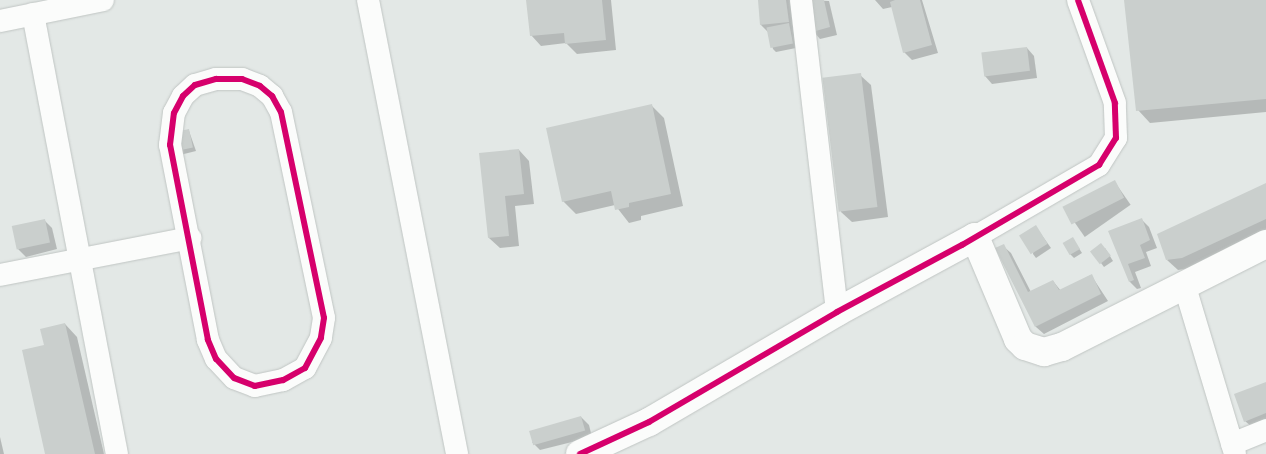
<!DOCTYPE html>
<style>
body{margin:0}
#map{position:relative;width:1266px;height:454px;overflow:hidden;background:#e3e8e6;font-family:"Varela Round",sans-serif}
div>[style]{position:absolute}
.shadow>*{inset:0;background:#0003;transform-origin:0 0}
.building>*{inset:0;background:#cacfcd;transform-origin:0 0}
.roads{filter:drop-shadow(0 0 1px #c0c5c3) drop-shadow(0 0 1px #c0c5c3)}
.minor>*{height:22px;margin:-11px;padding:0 11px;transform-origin:11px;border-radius:11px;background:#fbfcfb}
.tertiary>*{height:28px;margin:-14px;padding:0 14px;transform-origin:14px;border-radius:14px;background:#fbfcfb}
.cycleway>*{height:6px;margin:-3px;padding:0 3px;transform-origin:3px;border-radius:3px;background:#d6006c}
span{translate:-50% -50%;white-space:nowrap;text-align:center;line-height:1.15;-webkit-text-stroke:5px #f1f7f4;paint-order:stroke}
</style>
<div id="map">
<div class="shadow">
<div style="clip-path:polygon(528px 0,611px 0,616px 50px,577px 54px,566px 43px,541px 46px,531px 35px)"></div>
<div style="clip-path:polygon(759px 0,793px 0,796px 48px,776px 52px,773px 49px,769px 33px,761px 25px)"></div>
<div style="clip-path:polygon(805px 0,829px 1px,837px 35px,820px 39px,813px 31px)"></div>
<div style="clip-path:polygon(875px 0,922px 0,938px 53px,912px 60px,904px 52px,892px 7px,883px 9px)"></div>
<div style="clip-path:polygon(1125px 0,1266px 0,1266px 112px,1150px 123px,1138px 110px)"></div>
<div style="clip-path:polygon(1027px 48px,1034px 56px,1037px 78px,992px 84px,985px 76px)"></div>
<div style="clip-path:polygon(860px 75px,871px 85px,888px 217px,852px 222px,841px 212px)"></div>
<div style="clip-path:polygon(652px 106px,664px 118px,683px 206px,641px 216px,641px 220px,629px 223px,615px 205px,576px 214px,563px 201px)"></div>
<div style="clip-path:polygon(189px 131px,196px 151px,180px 155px)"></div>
<div style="clip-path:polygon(519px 150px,529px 161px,534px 204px,515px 206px,519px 246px,500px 248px,489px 238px)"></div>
<div style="left:1114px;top:181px;width:29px;height:56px;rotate:55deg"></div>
<div style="clip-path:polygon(1266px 185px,1266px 234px,1193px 268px,1178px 270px,1167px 260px)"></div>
<div style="clip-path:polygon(1141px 219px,1149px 227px,1157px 248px,1146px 252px,1151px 266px,1135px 272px,1141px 288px,1137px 289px,1130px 282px,1110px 232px)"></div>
<div style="clip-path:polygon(45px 221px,52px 228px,57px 249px,26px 257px,18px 249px)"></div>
<div style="clip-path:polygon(1036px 227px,1051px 248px,1036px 258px,1033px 254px)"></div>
<div style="clip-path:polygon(1073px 239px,1082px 253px,1074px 258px,1070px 254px)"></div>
<div style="clip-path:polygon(1003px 246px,1011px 253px,1031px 292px,1053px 281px,1061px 291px,1091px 275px,1108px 301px,1044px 334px,1036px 327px,997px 249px)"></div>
<div style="clip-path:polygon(1105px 248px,1113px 261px,1104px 267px,1092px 251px)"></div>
<div style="clip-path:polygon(65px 324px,77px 337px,104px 454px,46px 454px,46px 346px)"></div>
<div style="clip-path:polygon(1266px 383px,1266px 423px,1253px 428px,1245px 421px)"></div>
<div style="clip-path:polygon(581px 417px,589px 425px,592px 437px,540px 450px,532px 442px)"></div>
<div style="clip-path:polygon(0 437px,4px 454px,0 454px)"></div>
</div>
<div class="building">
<div style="clip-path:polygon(526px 0,602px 0,606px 40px,565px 44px,564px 33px,530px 36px)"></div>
<div style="clip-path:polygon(758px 0,786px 0,789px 22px,760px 25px)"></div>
<div style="clip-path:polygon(804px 0,824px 0,830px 27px,812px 32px)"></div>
<div style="clip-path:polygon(895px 0,920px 0,932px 45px,903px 53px,890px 2px)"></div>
<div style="clip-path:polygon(1124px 0,1266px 0,1266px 99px,1136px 111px)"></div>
<div style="left:789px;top:23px;width:21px;height:23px;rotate:79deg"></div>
<div style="left:1027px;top:47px;width:24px;height:46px;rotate:83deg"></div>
<div style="left:861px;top:73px;width:135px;height:39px;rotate:83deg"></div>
<div style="clip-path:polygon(652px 104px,671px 194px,629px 203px,629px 207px,615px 210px,611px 191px,562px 202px,546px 128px)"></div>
<div style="left:189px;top:129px;width:19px;height:18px;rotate:78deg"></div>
<div style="clip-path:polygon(519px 149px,524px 194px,505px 196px,509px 236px,488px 238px,479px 153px)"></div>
<div style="left:1115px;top:180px;width:20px;height:59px;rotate:63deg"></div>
<div style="clip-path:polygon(1266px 183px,1266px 219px,1182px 258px,1166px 260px,1157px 234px)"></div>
<div style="clip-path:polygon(1142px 218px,1150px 240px,1140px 245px,1145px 258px,1128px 264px,1134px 280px,1129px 282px,1108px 231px)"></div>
<div style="left:45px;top:219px;width:24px;height:34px;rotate:78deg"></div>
<div style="left:1036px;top:225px;width:22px;height:20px;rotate:58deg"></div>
<div style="left:1073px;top:237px;width:14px;height:12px;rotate:60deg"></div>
<div style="left:1101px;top:243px;width:16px;height:14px;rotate:52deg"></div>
<div style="clip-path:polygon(1004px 244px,1028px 292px,1053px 280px,1059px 290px,1092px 274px,1101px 294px,1035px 327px,995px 248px)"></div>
<div style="clip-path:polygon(65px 323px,95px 454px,45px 454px,22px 350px,44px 345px,40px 329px)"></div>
<div style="clip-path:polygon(1266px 382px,1266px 413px,1244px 422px,1234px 394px)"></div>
<div style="left:581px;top:416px;width:15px;height:54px;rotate:74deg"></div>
</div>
<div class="roads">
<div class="minor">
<div style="left:368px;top:0;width:463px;rotate:78.9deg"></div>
<div style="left:801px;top:0;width:314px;rotate:83.4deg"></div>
<div style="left:33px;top:14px;width:448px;rotate:79.2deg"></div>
<div style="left:0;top:21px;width:105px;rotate:-11.5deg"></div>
<div style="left:216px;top:79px;width:26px"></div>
<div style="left:242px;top:79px;width:19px;rotate:21deg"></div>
<div style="left:260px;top:86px;width:16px;rotate:40deg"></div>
<div style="left:272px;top:96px;width:18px;rotate:61deg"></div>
<div style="left:281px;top:112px;width:210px;rotate:78.2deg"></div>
<div style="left:324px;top:318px;width:20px;rotate:99deg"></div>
<div style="left:321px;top:338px;width:34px;rotate:118deg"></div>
<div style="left:305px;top:368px;width:25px;rotate:151deg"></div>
<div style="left:283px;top:380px;width:29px;rotate:168deg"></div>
<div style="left:255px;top:386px;width:22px;rotate:-159deg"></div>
<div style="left:234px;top:378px;width:26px;rotate:-133deg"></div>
<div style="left:216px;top:359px;width:21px;rotate:-113deg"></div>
<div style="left:208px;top:340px;width:199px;rotate:-101deg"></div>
<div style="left:170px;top:145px;width:32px;rotate:-83deg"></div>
<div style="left:174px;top:113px;width:19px;rotate:-62deg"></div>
<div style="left:183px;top:96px;width:16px;rotate:-43deg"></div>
<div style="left:195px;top:85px;width:22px;rotate:-16deg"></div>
<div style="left:975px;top:237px;width:143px;rotate:-30.1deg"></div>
<div style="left:1099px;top:165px;width:32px;rotate:-58deg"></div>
<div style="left:1116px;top:138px;width:35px;rotate:-92deg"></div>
<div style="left:1115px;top:103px;width:109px;rotate:-109.8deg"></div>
<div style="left:0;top:275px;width:194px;rotate:-11deg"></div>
<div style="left:1185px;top:287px;width:174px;rotate:73.3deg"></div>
<div style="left:1232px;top:444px;width:37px;rotate:-22deg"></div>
</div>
<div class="tertiary">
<div style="left:580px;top:454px;width:76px;rotate:-24.9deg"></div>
<div style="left:649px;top:422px;width:218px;rotate:-30.3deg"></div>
<div style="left:837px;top:312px;width:157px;rotate:-28.5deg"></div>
<div style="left:975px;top:237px;width:111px;rotate:67.1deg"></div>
<div style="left:1018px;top:339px;width:10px;rotate:45deg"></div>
<div style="left:1025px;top:346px;width:20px;rotate:18deg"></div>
<div style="left:1044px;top:352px;width:19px;rotate:-16deg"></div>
<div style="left:1062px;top:347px;width:229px;rotate:-26.8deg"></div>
</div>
</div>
<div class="cycleway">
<div style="left:216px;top:79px;width:26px"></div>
<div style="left:242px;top:79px;width:19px;rotate:21deg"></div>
<div style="left:260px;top:86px;width:16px;rotate:40deg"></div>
<div style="left:272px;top:96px;width:18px;rotate:61deg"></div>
<div style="left:281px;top:112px;width:210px;rotate:78.2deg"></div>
<div style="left:324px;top:318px;width:20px;rotate:99deg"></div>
<div style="left:321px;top:338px;width:34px;rotate:118deg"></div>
<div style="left:305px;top:368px;width:25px;rotate:151deg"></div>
<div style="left:283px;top:380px;width:29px;rotate:168deg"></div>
<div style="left:255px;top:386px;width:22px;rotate:-159deg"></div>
<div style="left:234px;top:378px;width:26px;rotate:-133deg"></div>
<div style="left:216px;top:359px;width:21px;rotate:-113deg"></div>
<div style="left:208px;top:340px;width:199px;rotate:-101deg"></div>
<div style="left:170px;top:145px;width:32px;rotate:-83deg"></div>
<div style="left:174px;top:113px;width:19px;rotate:-62deg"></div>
<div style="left:183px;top:96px;width:16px;rotate:-43deg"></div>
<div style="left:195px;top:85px;width:22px;rotate:-16deg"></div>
<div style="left:580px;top:454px;width:76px;rotate:-24.9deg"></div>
<div style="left:649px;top:422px;width:218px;rotate:-30.3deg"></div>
<div style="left:837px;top:312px;width:142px;rotate:-28.2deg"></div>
<div style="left:962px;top:245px;width:159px;rotate:-30.3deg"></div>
<div style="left:1099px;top:165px;width:32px;rotate:-58deg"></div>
<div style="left:1116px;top:138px;width:35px;rotate:-92deg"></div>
<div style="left:1115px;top:103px;width:109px;rotate:-109.8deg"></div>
</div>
</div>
